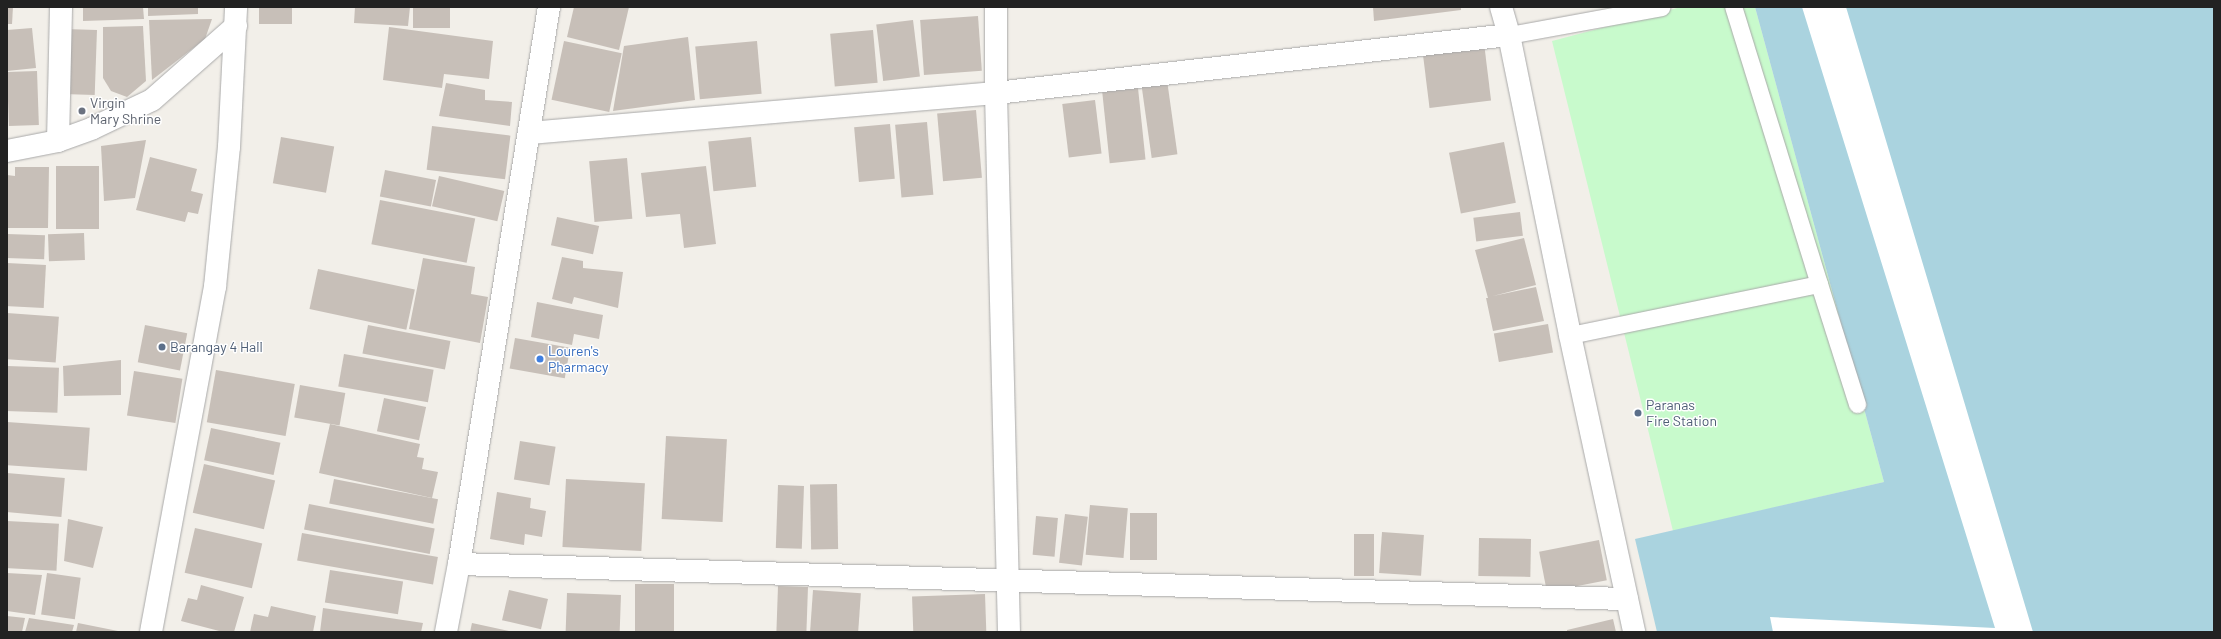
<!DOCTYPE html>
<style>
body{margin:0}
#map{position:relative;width:2221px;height:639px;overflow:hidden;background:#f2efe9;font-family:Barlow,sans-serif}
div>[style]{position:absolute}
.park>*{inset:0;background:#c8facc}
.water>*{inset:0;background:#aad3df}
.pier>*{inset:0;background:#fff}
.building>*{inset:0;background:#c7bfb8;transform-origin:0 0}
.roads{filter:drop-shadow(0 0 1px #a9a9a9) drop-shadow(0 0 1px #a9a9a9)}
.service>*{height:17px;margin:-8.5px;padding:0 8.5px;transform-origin:8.5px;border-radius:8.5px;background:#fff}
.minor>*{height:22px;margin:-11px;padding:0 11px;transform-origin:11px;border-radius:11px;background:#fff}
.dots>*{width:11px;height:11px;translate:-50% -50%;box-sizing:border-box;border:2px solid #fff;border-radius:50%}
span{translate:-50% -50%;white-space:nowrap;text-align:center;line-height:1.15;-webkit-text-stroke:3px #fff;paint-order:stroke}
.worship-label{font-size:14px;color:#5b616d}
.left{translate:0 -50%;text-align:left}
.service-label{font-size:14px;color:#4e5e75}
.shop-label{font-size:14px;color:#366cbe}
.frame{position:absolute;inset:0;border:8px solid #222;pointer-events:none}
</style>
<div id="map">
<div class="park">
<div style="clip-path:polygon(1681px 7px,1755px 7px,1884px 482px,1673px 531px,1552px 41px)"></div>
</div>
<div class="water">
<div style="clip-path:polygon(1755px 7px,2214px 7px,2214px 632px,1657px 632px,1635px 539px,1884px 482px)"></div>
</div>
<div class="pier">
<div style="clip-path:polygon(1802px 7px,1846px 7px,2033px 632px,1773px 632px,1770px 617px,1995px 628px)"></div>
</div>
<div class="building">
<div style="clip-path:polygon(7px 7px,13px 7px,12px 24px,7px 24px)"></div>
<div style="clip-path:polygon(83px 7px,143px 7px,144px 19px,83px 21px)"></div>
<div style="clip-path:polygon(148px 7px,198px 7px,198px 14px,148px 16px)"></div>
<div style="left:259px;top:7px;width:33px;height:17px"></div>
<div style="clip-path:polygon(355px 7px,410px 7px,408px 26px,354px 23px)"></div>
<div style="left:413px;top:7px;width:37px;height:21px"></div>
<div style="clip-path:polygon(574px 7px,629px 7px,619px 50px,567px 37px)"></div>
<div style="clip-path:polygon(1373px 7px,1461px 7px,1461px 10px,1374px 21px)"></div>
<div style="left:978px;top:16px;width:55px;height:58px;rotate:86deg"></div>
<div style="clip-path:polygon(212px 19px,205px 39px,152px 80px,149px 20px)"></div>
<div style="left:913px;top:20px;width:57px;height:37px;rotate:83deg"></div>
<div style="clip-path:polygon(143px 26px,146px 81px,127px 97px,111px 91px,103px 78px,103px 27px)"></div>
<div style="clip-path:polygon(389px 27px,493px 41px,489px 79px,444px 74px,442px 88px,383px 80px)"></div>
<div style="clip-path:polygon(32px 28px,36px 68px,7px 71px,7px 30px)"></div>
<div style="left:65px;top:29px;width:32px;height:65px;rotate:2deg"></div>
<div style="left:873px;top:30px;width:53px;height:43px;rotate:85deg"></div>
<div style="clip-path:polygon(688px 37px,695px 100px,613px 111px,624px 46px)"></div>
<div style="left:564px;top:41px;width:59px;height:60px;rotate:12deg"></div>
<div style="left:757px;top:41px;width:53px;height:62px;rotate:85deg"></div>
<div style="left:1484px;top:43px;width:58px;height:62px;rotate:83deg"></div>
<div style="left:37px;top:71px;width:54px;height:30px;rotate:88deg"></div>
<div style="left:1167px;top:80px;width:75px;height:26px;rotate:82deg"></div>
<div style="clip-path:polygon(446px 83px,485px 90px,485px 100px,512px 102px,510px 126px,439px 116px)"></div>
<div style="left:1138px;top:88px;width:72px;height:36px;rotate:84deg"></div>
<div style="left:1095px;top:100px;width:54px;height:33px;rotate:83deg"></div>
<div style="left:976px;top:110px;width:68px;height:39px;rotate:85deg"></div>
<div style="left:927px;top:122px;width:73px;height:32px;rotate:85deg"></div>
<div style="left:890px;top:124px;width:55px;height:36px;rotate:85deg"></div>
<div style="left:432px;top:126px;width:79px;height:44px;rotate:7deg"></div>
<div style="left:281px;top:137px;width:54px;height:47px;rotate:10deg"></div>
<div style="left:751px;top:137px;width:50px;height:43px;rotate:84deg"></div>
<div style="clip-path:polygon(146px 140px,135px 198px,104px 201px,101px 146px)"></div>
<div style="left:1504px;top:142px;width:62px;height:56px;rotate:79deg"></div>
<div style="clip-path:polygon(150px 157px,197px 169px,191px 191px,203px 194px,198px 214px,188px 212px,185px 222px,136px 210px)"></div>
<div style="left:627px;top:158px;width:61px;height:38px;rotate:85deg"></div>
<div style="left:56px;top:166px;width:43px;height:63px"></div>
<div style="clip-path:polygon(706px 166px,716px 244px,684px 248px,680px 214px,646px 217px,641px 173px)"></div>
<div style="clip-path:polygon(15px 167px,49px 167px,48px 228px,7px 228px,7px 175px,15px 176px)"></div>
<div style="left:385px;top:170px;width:52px;height:27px;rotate:11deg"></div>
<div style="left:439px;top:176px;width:67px;height:31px;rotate:13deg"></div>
<div style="left:380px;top:200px;width:97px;height:45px;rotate:11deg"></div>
<div style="left:1520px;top:212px;width:24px;height:47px;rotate:83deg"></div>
<div style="left:557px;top:217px;width:43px;height:29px;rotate:12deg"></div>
<div style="left:84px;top:233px;width:27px;height:36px;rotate:88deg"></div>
<div style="left:7px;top:234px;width:38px;height:24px;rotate:2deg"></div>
<div style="clip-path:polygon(1524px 238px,1536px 285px,1493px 296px,1536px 287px,1544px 321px,1493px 331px,1486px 298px,1488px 298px,1475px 250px)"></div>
<div style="clip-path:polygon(562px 257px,583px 261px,583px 268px,623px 272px,618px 308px,574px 297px,572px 304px,552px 299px)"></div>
<div style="clip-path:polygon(423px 258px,475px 267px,471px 294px,488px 297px,480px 343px,409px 329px)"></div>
<div style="left:7px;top:263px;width:39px;height:43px;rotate:3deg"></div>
<div style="left:318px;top:269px;width:99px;height:41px;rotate:12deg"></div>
<div style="clip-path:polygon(537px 302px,603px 315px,599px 339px,574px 334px,572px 345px,531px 337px)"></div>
<div style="left:7px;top:313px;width:52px;height:46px;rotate:4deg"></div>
<div style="left:1548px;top:324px;width:29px;height:55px;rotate:80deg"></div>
<div style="left:145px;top:325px;width:43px;height:38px;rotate:11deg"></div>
<div style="left:368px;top:325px;width:84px;height:29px;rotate:11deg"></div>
<div style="left:515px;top:338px;width:56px;height:31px;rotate:10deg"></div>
<div style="left:344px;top:354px;width:91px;height:33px;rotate:10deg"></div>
<div style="clip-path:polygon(121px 360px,121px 395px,64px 396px,63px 366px)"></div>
<div style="left:7px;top:366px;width:52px;height:45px;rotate:2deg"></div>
<div style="left:216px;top:370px;width:80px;height:53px;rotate:10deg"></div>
<div style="left:134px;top:371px;width:49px;height:45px;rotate:9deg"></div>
<div style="left:300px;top:385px;width:46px;height:33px;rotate:10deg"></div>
<div style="left:384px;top:398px;width:43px;height:34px;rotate:12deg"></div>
<div style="left:7px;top:422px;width:83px;height:43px;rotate:4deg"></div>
<div style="clip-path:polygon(330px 424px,420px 444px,417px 457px,424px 458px,422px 469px,438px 472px,432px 498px,319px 473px)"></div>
<div style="left:211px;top:428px;width:71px;height:33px;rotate:12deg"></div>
<div style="left:666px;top:436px;width:61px;height:83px;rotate:3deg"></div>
<div style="left:520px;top:441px;width:36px;height:39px;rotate:9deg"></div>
<div style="left:204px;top:464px;width:73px;height:50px;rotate:13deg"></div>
<div style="left:7px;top:473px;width:58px;height:39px;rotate:5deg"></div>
<div style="left:334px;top:479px;width:106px;height:25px;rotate:11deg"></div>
<div style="left:566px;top:479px;width:79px;height:68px;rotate:3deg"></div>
<div style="left:837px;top:484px;width:65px;height:27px;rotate:89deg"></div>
<div style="left:778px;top:485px;width:26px;height:63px;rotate:2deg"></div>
<div style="clip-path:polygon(497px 492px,531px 498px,530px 508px,546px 511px,542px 537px,525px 534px,524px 545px,490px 539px)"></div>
<div style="left:309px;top:504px;width:128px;height:26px;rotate:11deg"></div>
<div style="left:1090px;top:505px;width:38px;height:50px;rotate:5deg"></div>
<div style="left:1130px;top:513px;width:27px;height:47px"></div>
<div style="left:1065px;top:514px;width:23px;height:49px;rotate:7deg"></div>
<div style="left:1036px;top:516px;width:22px;height:39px;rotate:5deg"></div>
<div style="clip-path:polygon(68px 519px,103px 527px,93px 568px,64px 561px)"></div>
<div style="left:7px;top:521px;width:52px;height:47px;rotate:3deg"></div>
<div style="left:195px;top:528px;width:69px;height:46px;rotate:13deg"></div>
<div style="left:1382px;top:532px;width:42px;height:41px;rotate:4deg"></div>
<div style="left:302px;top:533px;width:138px;height:28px;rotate:10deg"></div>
<div style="left:1354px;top:534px;width:20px;height:42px"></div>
<div style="left:1479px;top:538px;width:52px;height:38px;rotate:1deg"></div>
<div style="left:1599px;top:540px;width:41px;height:61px;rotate:79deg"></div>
<div style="left:330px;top:570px;width:74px;height:33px;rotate:9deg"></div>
<div style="clip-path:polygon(7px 573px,42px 575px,35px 615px,7px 611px)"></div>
<div style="left:47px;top:573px;width:34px;height:42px;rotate:8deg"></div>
<div style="left:635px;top:584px;width:39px;height:48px"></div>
<div style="clip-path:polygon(201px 585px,244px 597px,234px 632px,223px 632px,181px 621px,188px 598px,197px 600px)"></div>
<div style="left:778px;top:586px;width:30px;height:46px;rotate:2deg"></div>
<div style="left:509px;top:590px;width:40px;height:31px;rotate:13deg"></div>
<div style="left:813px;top:590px;width:48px;height:42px;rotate:4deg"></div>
<div style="left:567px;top:593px;width:54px;height:39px;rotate:2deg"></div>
<div style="left:985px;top:594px;width:38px;height:73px;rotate:88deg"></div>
<div style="clip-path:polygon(271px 606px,316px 616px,313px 632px,250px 632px,254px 614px,268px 617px)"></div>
<div style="clip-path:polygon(323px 608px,423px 623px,421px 632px,320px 632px)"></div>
<div style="clip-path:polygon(7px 616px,25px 618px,22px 632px,7px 632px)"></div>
<div style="clip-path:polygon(29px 618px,74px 625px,72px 632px,25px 632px)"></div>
<div style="clip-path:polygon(1613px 619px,1616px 632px,1567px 632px,1567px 630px)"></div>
<div style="clip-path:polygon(78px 623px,118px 631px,118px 632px,76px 632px)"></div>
<div style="clip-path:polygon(472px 623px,509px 631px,509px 632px,470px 632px)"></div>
</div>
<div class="roads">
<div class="service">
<div style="left:1509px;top:35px;width:155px;rotate:-10.4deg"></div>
<div style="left:1819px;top:284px;width:126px;rotate:72.4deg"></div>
<div style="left:1570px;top:335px;width:254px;rotate:-11.6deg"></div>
<div style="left:1819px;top:284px;width:290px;rotate:-107.2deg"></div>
</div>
<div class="minor">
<div style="left:996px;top:7px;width:86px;rotate:90deg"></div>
<div style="left:996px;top:93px;width:539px;rotate:88.62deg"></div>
<div style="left:1501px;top:7px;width:29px;rotate:74deg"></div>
<div style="left:1509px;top:35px;width:306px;rotate:78.5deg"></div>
<div style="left:1570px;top:335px;width:304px;rotate:77.8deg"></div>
<div style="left:529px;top:133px;width:469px;rotate:-4.9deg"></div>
<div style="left:996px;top:93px;width:516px;rotate:-6.45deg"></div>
<div style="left:58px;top:141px;width:134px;rotate:-88.7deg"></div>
<div style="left:7px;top:151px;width:52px;rotate:-11.1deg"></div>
<div style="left:58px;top:141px;width:37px;rotate:-20deg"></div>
<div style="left:93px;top:128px;width:65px;rotate:-25.4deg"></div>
<div style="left:152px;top:100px;width:112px;rotate:-41.4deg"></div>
<div style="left:459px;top:564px;width:1168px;rotate:1.72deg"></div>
<div style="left:151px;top:632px;width:351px;rotate:-79.5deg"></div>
<div style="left:215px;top:287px;width:141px;rotate:-84.3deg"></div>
<div style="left:229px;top:147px;width:140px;rotate:-87.1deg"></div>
<div style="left:446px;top:632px;width:69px;rotate:-79.2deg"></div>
<div style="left:459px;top:564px;width:564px;rotate:-80.82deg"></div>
</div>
</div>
<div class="dots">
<div style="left:82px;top:111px;background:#6b7280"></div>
<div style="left:162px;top:347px;background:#5c6f8a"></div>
<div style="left:540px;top:359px;background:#3f7fe0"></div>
<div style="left:1638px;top:413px;background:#5c6f8a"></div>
</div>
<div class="worship-label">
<span class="left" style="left:90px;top:111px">Virgin<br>Mary Shrine</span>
</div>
<div class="service-label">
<span class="left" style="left:170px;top:347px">Barangay 4 Hall</span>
<span class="left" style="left:1646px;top:413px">Paranas<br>Fire Station</span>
</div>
<div class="shop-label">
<span class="left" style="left:548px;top:359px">Louren's<br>Pharmacy</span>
</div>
<div class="frame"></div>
</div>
